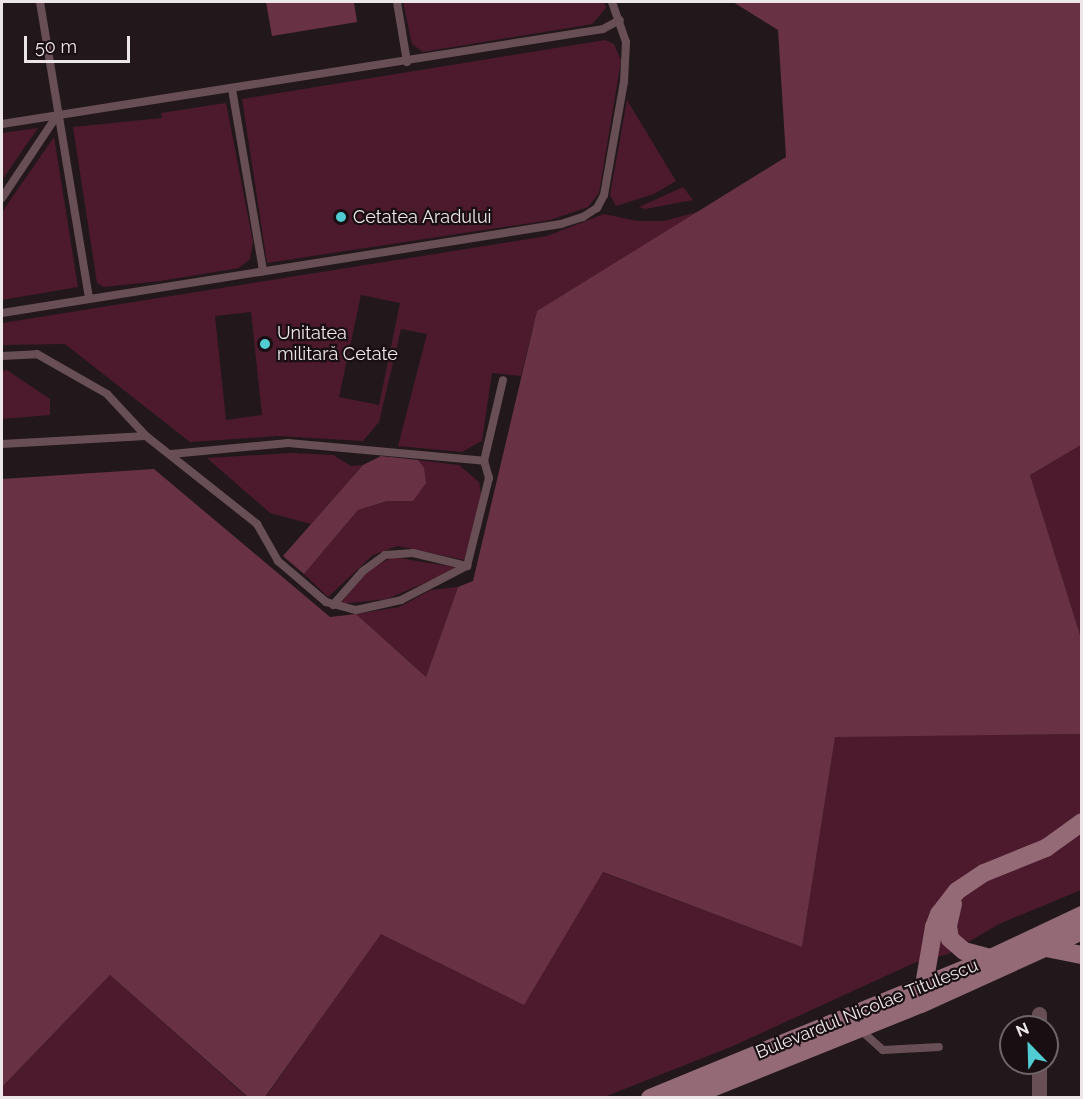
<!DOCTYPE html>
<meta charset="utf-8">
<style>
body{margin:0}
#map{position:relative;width:1083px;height:1099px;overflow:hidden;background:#22181b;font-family:Raleway,sans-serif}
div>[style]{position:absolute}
.green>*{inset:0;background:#4c1a2c}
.forest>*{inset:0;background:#683244}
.lane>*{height:8px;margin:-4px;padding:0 4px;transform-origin:4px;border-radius:4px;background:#684e55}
.street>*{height:15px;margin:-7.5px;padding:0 7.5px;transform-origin:7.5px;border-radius:7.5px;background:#684e55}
.secondary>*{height:18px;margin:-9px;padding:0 9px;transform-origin:9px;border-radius:9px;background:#936a76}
.dots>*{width:16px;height:16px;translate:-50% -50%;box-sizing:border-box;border:3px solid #190f12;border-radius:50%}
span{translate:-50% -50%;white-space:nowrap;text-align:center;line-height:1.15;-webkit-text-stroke:4.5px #190f12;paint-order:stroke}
.poi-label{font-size:18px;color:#ede6e8}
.left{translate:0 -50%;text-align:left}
.street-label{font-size:18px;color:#ede6e8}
.frame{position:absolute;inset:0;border:3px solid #ede6e8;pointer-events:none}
.north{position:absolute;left:999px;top:1015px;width:60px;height:60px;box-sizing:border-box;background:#190f12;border:2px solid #6e6568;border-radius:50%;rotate:337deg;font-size:16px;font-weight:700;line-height:24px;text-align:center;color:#ede6e8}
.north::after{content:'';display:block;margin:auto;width:21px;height:27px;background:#51ccd2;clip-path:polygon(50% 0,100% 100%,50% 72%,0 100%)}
.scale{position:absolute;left:24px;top:36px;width:106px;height:27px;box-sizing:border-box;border:3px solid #ede6e8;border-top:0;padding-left:8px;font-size:18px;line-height:21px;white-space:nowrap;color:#ede6e8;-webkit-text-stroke:4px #190f12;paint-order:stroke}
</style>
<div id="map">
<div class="green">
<div style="clip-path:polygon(403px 2px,604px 2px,606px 8px,592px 24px,423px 52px,412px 44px)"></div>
<div style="clip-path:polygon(605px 40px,614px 44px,621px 61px,599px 193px,588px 207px,550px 220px,267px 263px,242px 99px)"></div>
<div style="clip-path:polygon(627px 100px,676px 181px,654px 194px,616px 206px,610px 195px)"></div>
<div style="clip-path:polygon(226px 103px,253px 242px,250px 259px,239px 268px,160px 281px,104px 287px,97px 283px,73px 127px,162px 118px,161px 113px)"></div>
<div style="clip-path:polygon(38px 128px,2px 180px,2px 133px)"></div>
<div style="clip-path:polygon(54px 137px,78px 287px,2px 300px,2px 212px)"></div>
<div style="clip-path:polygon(683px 187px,693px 200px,645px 209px,639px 207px)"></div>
<div style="clip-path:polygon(evenodd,701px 211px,537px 311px,521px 376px,492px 373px,482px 441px,462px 452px,398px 446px,427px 334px,401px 329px,379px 422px,363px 441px,278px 436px,190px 442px,65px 344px,2px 345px,2px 323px,547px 236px,604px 214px,637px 221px,664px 221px,701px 211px,361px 295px,400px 303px,379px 405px,339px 397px,361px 295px,701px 211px,251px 312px,262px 415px,226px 420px,215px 316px,251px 312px)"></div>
<div style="clip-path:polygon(7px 370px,50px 399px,50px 415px,2px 419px,2px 371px)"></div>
<div style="clip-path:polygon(1081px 445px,1081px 638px,1030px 475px)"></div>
<div style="clip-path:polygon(292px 453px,333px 455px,351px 466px,363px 465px,311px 524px,270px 513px,207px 458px)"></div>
<div style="clip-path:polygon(417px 460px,459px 465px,479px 482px,482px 499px,464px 560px,398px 546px,373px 555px,328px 597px,304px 574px,358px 510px,387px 501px,413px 501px)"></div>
<div style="clip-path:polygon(393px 557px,459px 568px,387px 599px,340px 604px,368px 570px)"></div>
<div style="clip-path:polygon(458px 587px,426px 677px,356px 614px,399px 607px,431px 590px)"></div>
<div style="clip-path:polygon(1081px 734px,1081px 890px,999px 924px,948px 954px,914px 963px,733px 1046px,604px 1097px,265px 1098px,381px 933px,524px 1004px,602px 872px,802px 947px,835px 736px)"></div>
<div style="clip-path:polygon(110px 975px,247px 1097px,2px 1098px,2px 1087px)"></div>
</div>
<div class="forest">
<div style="clip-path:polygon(266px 2px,354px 2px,357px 22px,272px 36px)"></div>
<div style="clip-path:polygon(733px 2px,1081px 2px,1081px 445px,1030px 475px,1081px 638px,1081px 734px,835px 737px,802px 947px,603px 872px,524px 1005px,381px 934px,265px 1097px,248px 1097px,110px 975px,2px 1087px,2px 479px,154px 469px,330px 617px,356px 614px,426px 677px,458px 587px,473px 581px,537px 311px,786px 157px,778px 30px)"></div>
<div style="clip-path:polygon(381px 456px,418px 460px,424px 468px,426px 483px,413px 501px,387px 501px,358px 510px,304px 574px,283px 556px,363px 465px)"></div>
</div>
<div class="lane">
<div style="left:40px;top:2px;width:300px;rotate:80.6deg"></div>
<div style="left:397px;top:2px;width:61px;rotate:80.5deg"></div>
<div style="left:232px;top:89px;width:185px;rotate:80.3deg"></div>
<div style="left:2px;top:124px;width:608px;rotate:-8.98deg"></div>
<div style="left:603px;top:29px;width:19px;rotate:-28deg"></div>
<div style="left:2px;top:198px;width:101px;rotate:-56.3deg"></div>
<div style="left:2px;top:313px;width:566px;rotate:-9.05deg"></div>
<div style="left:561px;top:224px;width:23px;rotate:-18deg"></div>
<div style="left:583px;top:217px;width:17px;rotate:-33deg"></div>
<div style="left:597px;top:208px;width:15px;rotate:-62deg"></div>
<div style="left:604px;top:195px;width:115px;rotate:-80deg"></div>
<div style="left:624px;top:82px;width:40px;rotate:-87.1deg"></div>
<div style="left:626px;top:42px;width:42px;rotate:-109.3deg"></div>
<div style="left:2px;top:356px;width:35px;rotate:-3deg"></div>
<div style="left:37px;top:354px;width:81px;rotate:29.7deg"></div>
<div style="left:107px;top:394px;width:57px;rotate:47.1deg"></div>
<div style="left:146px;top:436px;width:142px;rotate:38.4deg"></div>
<div style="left:257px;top:524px;width:43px;rotate:60.4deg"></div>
<div style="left:278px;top:561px;width:63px;rotate:40.5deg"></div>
<div style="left:326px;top:602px;width:31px;rotate:15deg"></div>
<div style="left:356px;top:610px;width:46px;rotate:-12.5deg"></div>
<div style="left:401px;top:600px;width:74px;rotate:-27.3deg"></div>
<div style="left:467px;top:566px;width:91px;rotate:-76deg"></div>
<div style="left:489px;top:478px;width:18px;rotate:-106deg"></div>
<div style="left:484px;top:461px;width:83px;rotate:-76.8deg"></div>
<div style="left:2px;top:444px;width:144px;rotate:-3.2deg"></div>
<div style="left:171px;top:454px;width:118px;rotate:-5.4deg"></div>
<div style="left:288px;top:443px;width:197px;rotate:5.2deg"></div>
<div style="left:333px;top:605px;width:45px;rotate:-48.6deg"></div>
<div style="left:363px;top:571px;width:27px;rotate:-36deg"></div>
<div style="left:385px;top:555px;width:28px;rotate:-4deg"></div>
<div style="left:413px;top:553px;width:56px;rotate:13.5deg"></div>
<div style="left:865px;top:1034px;width:24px;rotate:42deg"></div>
<div style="left:883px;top:1050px;width:56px;rotate:-3.1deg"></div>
</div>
<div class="street">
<div style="left:1039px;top:1027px;width:13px;rotate:-90deg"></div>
<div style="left:1039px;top:1098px;width:35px;rotate:-90deg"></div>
</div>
<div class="secondary">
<div style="left:953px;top:904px;width:23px;rotate:103deg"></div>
<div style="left:948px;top:926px;width:13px;rotate:81deg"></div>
<div style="left:950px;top:939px;width:18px;rotate:41deg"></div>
<div style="left:964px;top:951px;width:28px;rotate:15deg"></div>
<div style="left:1046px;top:948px;width:37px;rotate:11deg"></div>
<div style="left:924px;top:985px;width:59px;rotate:-80.2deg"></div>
<div style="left:934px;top:927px;width:14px;rotate:-69deg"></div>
<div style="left:939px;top:914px;width:29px;rotate:-52deg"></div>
<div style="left:957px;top:891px;width:32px;rotate:-34deg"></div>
<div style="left:984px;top:873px;width:67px;rotate:-22deg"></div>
<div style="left:1046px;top:848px;width:44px;rotate:-35.8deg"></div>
<div style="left:650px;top:1098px;width:369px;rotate:-22.3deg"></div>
<div style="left:991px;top:958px;width:101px;rotate:-25.3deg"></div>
<div style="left:687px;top:1098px;width:252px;rotate:-21.9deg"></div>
<div style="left:921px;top:1004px;width:177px;rotate:-24.4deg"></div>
</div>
<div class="dots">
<div style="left:341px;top:217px;background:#51ccd2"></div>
<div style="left:265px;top:344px;background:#51ccd2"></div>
</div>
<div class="poi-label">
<span class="left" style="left:353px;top:217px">Cetatea Aradului</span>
<span class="left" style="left:277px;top:344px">Unitatea<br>militară Cetate</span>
</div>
<div class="street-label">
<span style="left:867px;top:1009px;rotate:-22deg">Bulevardul Nicolae Titulescu</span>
</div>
<div class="frame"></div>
<div class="north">N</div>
<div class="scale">50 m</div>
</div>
